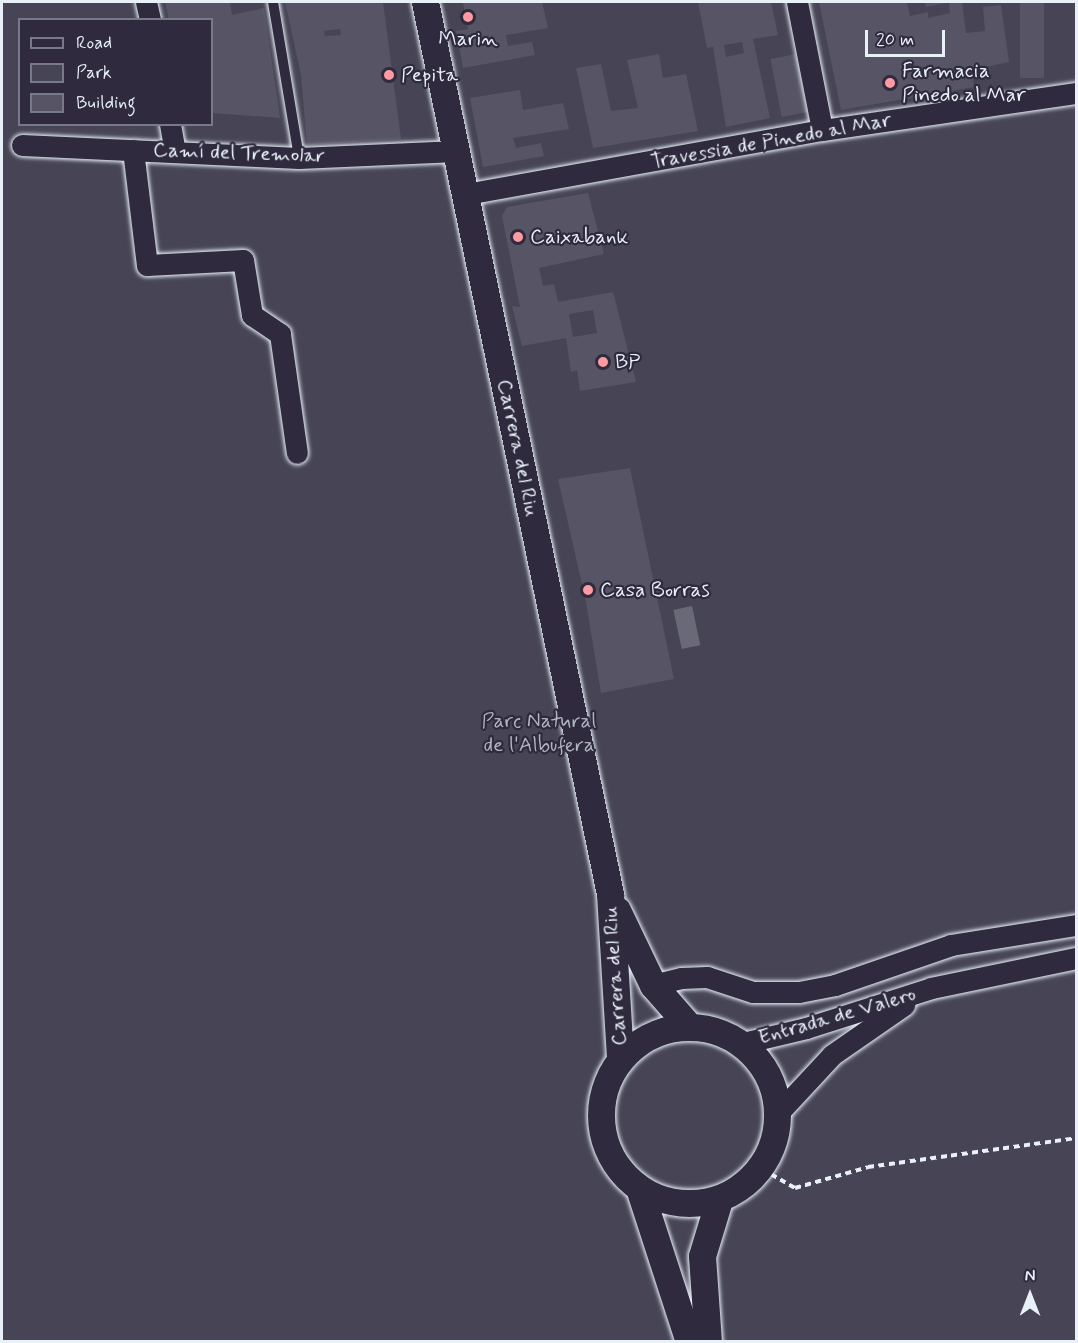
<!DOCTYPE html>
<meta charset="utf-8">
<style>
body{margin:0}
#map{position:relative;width:1078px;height:1343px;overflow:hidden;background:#2f2a3d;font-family:Mynerve,sans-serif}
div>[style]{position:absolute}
.green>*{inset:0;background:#464455}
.water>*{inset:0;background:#696978;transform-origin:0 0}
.building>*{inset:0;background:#575565;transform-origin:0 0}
.path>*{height:4px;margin-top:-2px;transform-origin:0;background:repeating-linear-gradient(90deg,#e8f1f8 0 6px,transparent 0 10.5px)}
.roads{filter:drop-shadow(0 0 2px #e8f1f8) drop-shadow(0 0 2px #e8f1f8)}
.service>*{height:10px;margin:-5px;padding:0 5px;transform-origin:5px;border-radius:5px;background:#2f2a3d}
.minor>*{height:21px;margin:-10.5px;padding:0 10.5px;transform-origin:10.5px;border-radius:10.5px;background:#2f2a3d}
.tertiary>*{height:27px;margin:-13.5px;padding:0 13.5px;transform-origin:13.5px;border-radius:13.5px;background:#2f2a3d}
.tertiary>.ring{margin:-13.5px;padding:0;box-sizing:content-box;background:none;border:27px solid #2f2a3d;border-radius:50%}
.dots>*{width:16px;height:16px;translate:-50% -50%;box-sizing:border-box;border:3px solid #2f2a3d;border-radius:50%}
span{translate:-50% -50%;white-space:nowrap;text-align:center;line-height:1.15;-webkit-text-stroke:4.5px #2f2a3d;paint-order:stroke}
.poi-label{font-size:21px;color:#e8f1f8}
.left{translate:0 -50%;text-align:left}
.street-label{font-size:21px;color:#e8f1f8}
.park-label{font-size:21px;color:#afb4bf}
.frame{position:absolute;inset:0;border:3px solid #e8f1f8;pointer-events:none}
.legend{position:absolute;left:18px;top:18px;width:195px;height:108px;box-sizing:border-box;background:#2f2a3d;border:2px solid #797a88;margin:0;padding:8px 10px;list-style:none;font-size:18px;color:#e8f1f8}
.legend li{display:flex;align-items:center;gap:12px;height:30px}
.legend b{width:30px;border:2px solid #797a88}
.north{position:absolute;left:1000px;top:1265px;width:60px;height:60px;-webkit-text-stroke:4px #2f2a3d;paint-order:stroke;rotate:0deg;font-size:16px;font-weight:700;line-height:24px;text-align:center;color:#e8f1f8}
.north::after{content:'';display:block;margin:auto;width:21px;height:27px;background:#e8f1f8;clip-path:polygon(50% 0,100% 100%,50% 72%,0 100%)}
.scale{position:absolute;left:865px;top:30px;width:80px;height:27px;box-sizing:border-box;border:3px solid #e8f1f8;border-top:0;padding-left:8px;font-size:18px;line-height:21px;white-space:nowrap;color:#e8f1f8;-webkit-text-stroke:4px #2f2a3d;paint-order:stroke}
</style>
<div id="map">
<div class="green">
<div style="clip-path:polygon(evenodd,2px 2px,1076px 2px,1076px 1341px,2px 1342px,2px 2px,20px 20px,212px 20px,212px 124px,20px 124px,20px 20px)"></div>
</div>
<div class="water">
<div style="left:692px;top:606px;width:40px;height:19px;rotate:78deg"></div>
</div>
<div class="building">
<div style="clip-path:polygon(165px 2px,230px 2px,232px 15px,264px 8px,280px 118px,212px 113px,212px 20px,169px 20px)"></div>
<div style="clip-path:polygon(evenodd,285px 2px,383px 2px,401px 139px,307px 145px,301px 75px,285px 2px,340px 29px,341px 35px,325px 36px,324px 31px,340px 29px)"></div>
<div style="clip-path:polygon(542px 2px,548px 28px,506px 35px,508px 46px,532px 42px,535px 55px,463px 68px,456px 31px,468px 29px,463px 3px)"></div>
<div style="clip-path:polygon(evenodd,698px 2px,771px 2px,778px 35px,753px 39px,770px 118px,726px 127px,713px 47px,707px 48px,698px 2px,742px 42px,744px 53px,726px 57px,724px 45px,742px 42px)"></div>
<div style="clip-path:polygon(819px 2px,907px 2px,910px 16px,928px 12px,928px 18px,950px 13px,949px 2px,962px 2px,966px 33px,985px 31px,983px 7px,1001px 5px,1009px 62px,972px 70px,974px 87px,841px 110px)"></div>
<div style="clip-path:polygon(925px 2px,946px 2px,946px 3px,926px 7px)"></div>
<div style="left:1020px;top:2px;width:24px;height:76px"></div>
<div style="clip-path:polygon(659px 54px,663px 78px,686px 74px,698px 131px,593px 148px,576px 68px,601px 64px,611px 111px,638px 108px,627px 60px)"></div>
<div style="left:796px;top:54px;width:59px;height:26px;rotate:79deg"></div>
<div style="clip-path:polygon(520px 90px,523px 110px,563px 103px,569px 129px,513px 138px,516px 148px,541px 143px,544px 156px,483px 167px,470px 98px)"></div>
<div style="clip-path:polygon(evenodd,588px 193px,604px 254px,539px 268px,543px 286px,554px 284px,558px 302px,613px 292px,636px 382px,580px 391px,577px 370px,571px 372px,566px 338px,522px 346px,512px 306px,520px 307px,502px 216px,507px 207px,588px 193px,593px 310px,597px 333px,573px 337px,569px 314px,593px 310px)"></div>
<div style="clip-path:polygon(630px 468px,674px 679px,601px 693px,586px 602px,558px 479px)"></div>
</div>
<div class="path">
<div style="left:762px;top:1169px;width:38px;rotate:30deg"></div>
<div style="left:795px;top:1188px;width:76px;rotate:-16deg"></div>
<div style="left:868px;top:1167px;width:210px;rotate:-7.9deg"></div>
</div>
<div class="roads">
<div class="service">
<div style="left:273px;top:2px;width:158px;rotate:80.5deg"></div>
</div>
<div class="minor">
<div style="left:146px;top:2px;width:18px;rotate:77deg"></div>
<div style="left:797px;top:2px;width:130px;rotate:78.9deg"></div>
<div style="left:170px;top:124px;width:28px;rotate:80deg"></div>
<div style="left:22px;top:145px;width:277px;rotate:2.7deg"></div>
<div style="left:299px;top:158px;width:158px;rotate:-2.5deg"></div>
<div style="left:133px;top:150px;width:116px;rotate:83.1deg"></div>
<div style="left:147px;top:265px;width:96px;rotate:-3deg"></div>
<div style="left:243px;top:260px;width:56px;rotate:80.7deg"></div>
<div style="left:252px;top:315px;width:34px;rotate:34deg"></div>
<div style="left:280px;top:334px;width:120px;rotate:81.9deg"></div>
<div style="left:466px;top:194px;width:362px;rotate:-10.2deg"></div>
<div style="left:822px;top:130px;width:257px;rotate:-8.3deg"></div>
<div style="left:653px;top:985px;width:29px;rotate:-14deg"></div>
<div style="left:681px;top:978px;width:26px;rotate:-2deg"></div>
<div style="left:707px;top:977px;width:48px;rotate:18.1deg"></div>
<div style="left:753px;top:992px;width:46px"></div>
<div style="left:799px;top:992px;width:37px;rotate:-11deg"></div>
<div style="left:835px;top:985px;width:123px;rotate:-19deg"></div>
<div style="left:951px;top:945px;width:127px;rotate:-9.1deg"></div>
<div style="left:743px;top:1043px;width:65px;rotate:-13.4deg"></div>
<div style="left:806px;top:1028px;width:131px;rotate:-17.7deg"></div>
<div style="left:931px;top:988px;width:148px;rotate:-11.7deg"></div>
<div style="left:780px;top:1111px;width:76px;rotate:-47.1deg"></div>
<div style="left:832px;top:1055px;width:88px;rotate:-34.8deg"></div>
</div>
<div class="tertiary">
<div style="left:425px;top:2px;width:911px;rotate:78.28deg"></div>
<div style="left:610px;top:894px;width:163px;rotate:86.5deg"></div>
<div style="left:617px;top:910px;width:83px;rotate:64.4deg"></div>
<div style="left:653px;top:985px;width:53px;rotate:48.8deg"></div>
<div class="ring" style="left:601px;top:1027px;width:149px;height:149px"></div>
<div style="left:640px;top:1191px;width:159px;rotate:72deg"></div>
<div style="left:708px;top:1342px;width:86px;rotate:-94deg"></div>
<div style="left:702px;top:1256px;width:59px;rotate:-73.1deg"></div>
</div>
</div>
<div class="dots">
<div style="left:468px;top:17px;background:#ff9aa2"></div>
<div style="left:389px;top:75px;background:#ff9aa2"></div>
<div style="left:890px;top:83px;background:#ff9aa2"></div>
<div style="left:518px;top:237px;background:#ff9aa2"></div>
<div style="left:603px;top:362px;background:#ff9aa2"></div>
<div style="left:588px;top:590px;background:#ff9aa2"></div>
</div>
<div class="poi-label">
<span style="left:468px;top:39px">Marin</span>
<span class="left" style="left:902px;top:83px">Farmacia<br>Pinedo al Mar</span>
<span class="left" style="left:401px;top:75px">Pepita</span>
<span class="left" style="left:530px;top:237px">Caixabank</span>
<span class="left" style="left:615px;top:362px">BP</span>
<span class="left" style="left:600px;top:590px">Casa Borras</span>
</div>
<div class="street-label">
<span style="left:771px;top:141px;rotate:-10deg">Travessia de Pinedo al Mar</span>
<span style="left:239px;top:153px;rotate:2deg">Camí del Tremolar</span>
<span style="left:518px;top:448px;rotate:78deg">Carrera del Riu</span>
<span style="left:615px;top:976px;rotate:-94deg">Carrera del Riu</span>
<span style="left:837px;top:1016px;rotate:-16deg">Entrada de Valero</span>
</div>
<div class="park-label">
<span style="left:539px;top:733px">Parc Natural<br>de l'Albufera</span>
</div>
<div class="frame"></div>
<ul class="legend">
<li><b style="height:8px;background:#2f2a3d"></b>Road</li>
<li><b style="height:16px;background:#464455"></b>Park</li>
<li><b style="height:16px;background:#575565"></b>Building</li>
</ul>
<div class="north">N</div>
<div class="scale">20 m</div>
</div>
